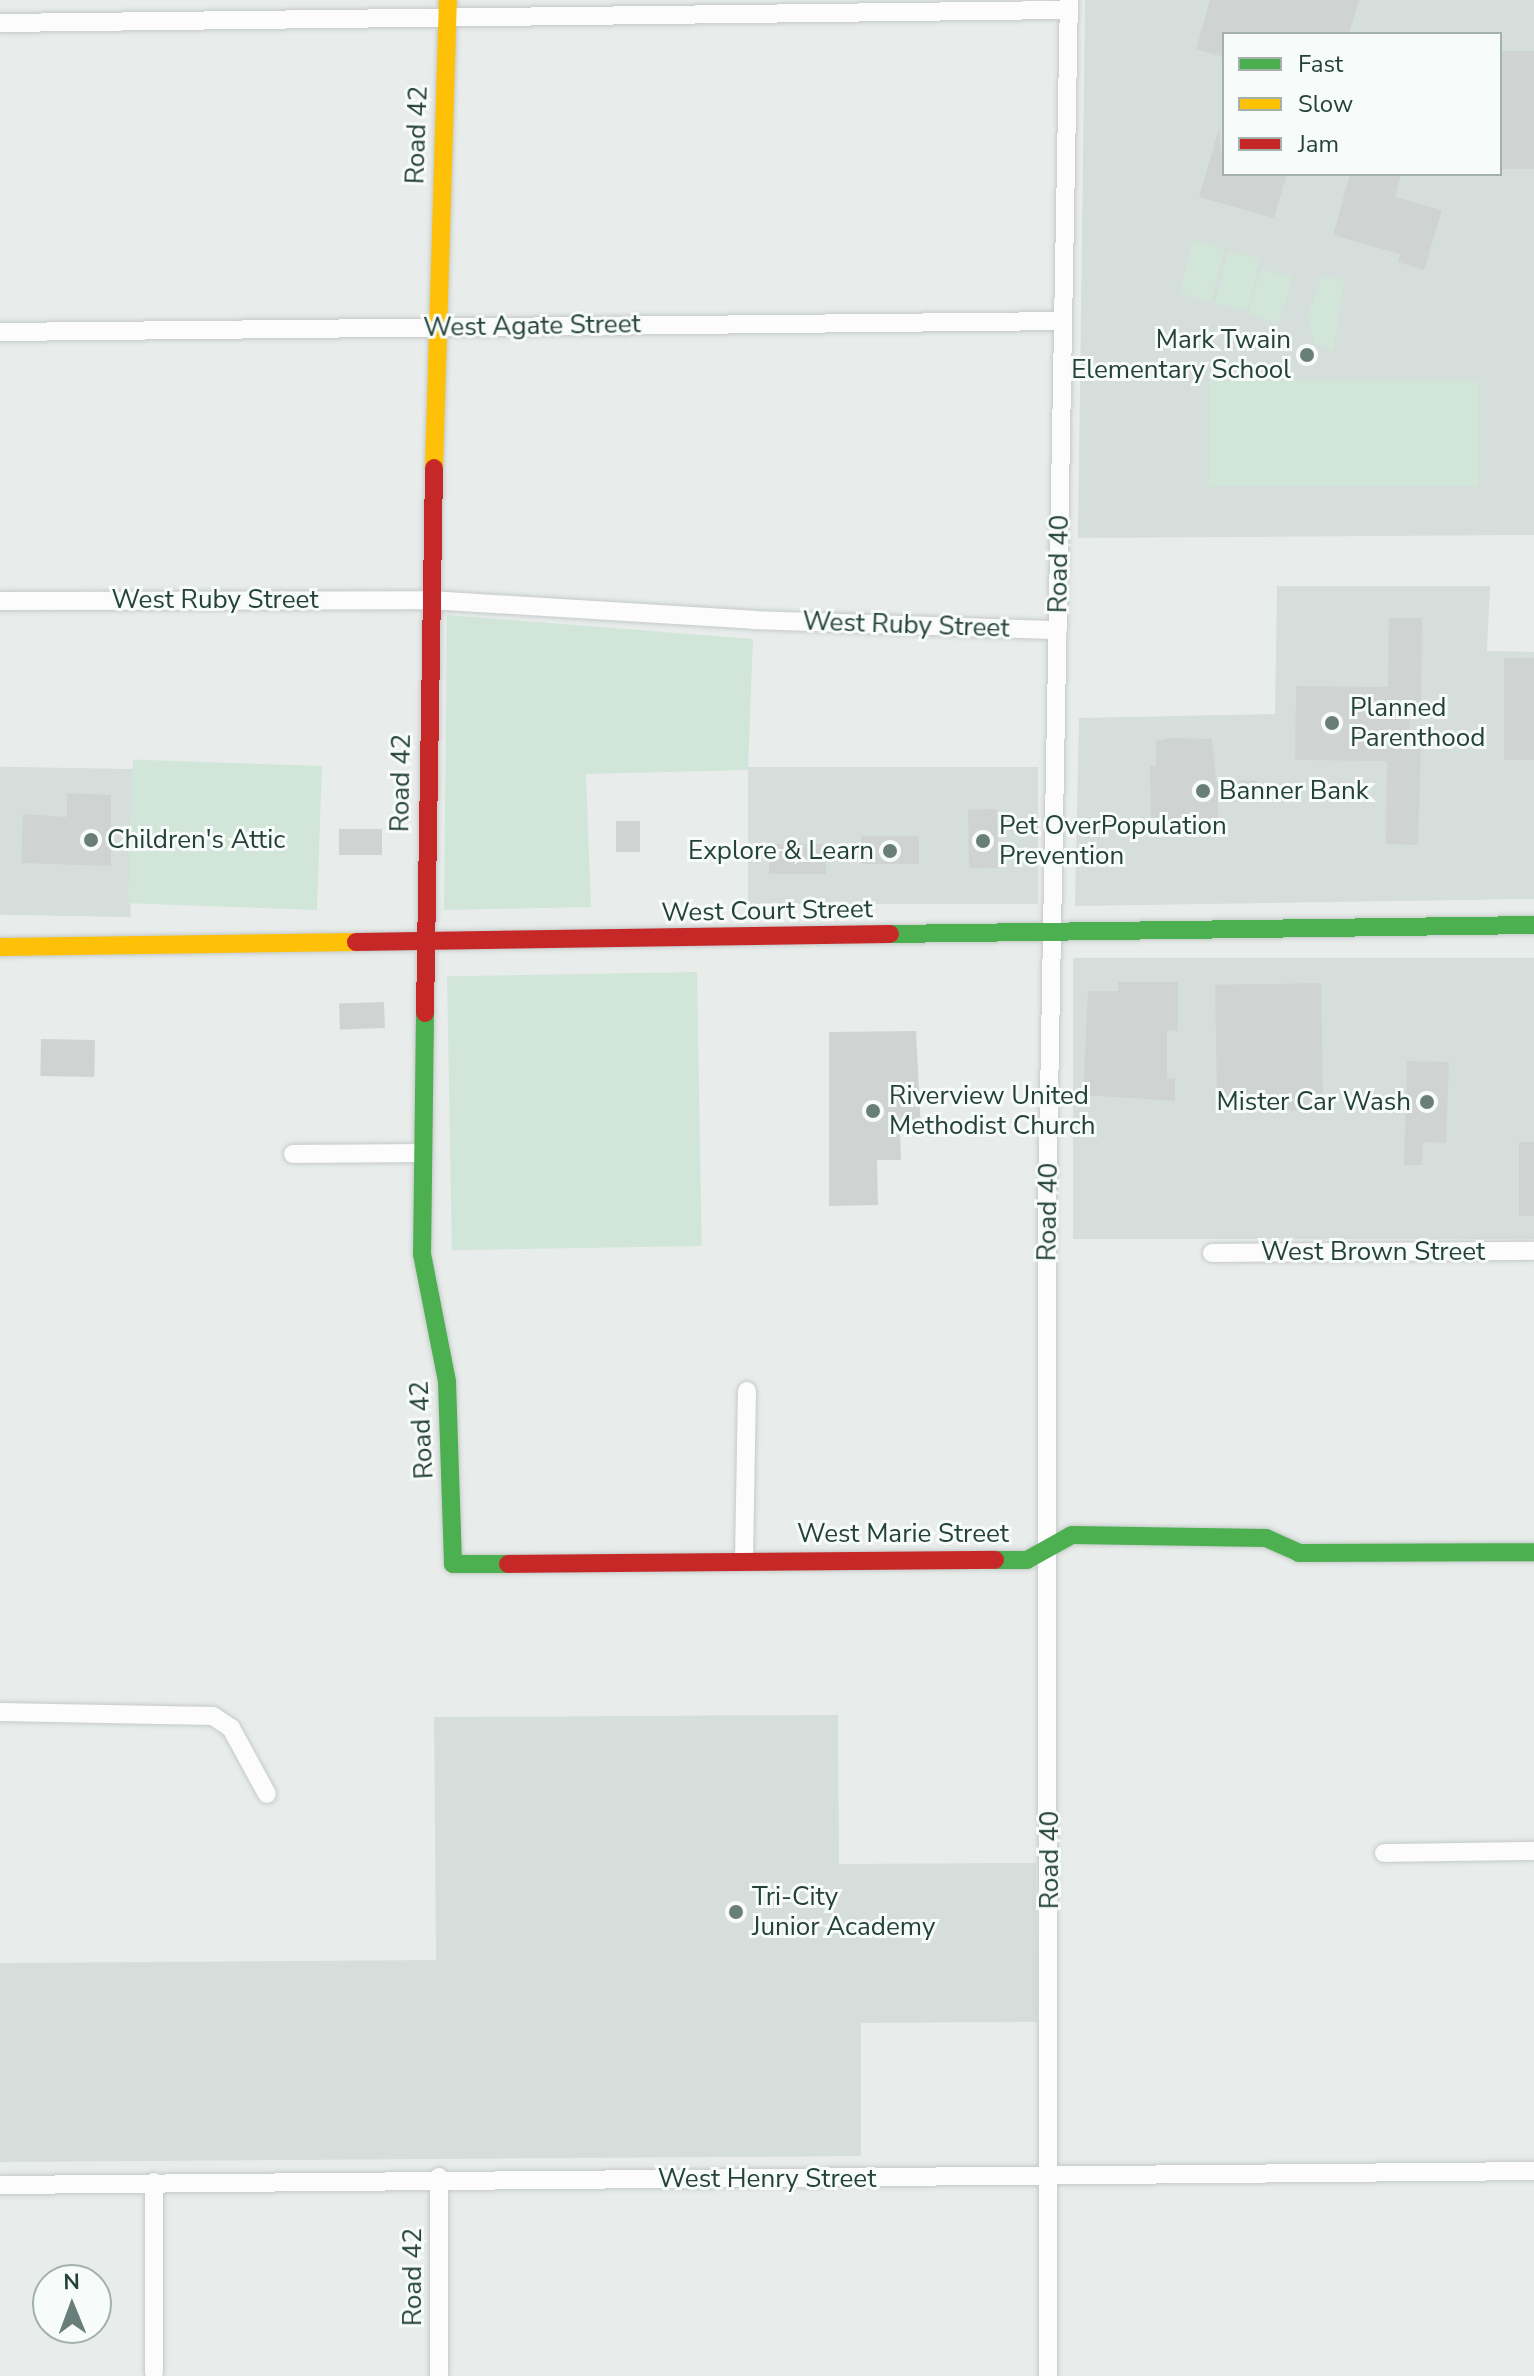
<!DOCTYPE html>
<style>
body{margin:0}
#map{position:relative;width:1534px;height:2376px;overflow:hidden;background:#e8edeb;font-family:"Nunito Sans",sans-serif}
div>[style]{position:absolute}
.built>*{inset:0;background:#d6dedb;transform-origin:0 0}
.green>*{inset:0;background:#d1e6d8;transform-origin:0 0}
.building>*{inset:0;background:#cfd4d2;transform-origin:0 0}
.roads{filter:drop-shadow(0 0 2px #c5cac8) drop-shadow(0 0 2px #c5cac8)}
.street>*{height:18px;margin:-9px;padding:0 9px;transform-origin:9px;border-radius:9px;background:#fcfcfc}
.fast>*{height:18px;margin:-9px;padding:0 9px;transform-origin:9px;border-radius:9px;background:#4caf50}
.slow>*{height:18px;margin:-9px;padding:0 9px;transform-origin:9px;border-radius:9px;background:#ffc107}
.jam>*{height:18px;margin:-9px;padding:0 9px;transform-origin:9px;border-radius:9px;background:#c62828}
.dots>*{width:22px;height:22px;translate:-50% -50%;box-sizing:border-box;border:4px solid #f7fbf9;border-radius:50%}
span{translate:-50% -50%;white-space:nowrap;text-align:center;line-height:1.15;-webkit-text-stroke:6px #f7fbf9;paint-order:stroke}
.street-label{font-size:26px;color:#24423a}
.poi-label{font-size:26px;color:#24423a}
.right{translate:-100% -50%;text-align:right}
.left{translate:0 -50%;text-align:left}
.legend{position:absolute;left:1222px;top:32px;width:280px;height:144px;box-sizing:border-box;background:#f7fbf9;border:2px solid #a3b1ad;margin:0;padding:10px 14px;list-style:none;font-size:24px;color:#24423a}
.legend li{display:flex;align-items:center;gap:16px;height:40px}
.legend b{width:40px;border:2px solid #a3b1ad}
.north{position:absolute;left:32px;top:2264px;width:80px;height:80px;box-sizing:border-box;background:#f7fbf9;border:2px solid #a3b1ad;border-radius:50%;rotate:359deg;font-size:22px;font-weight:700;line-height:32px;text-align:center;color:#24423a}
.north::after{content:'';display:block;margin:auto;width:28px;height:36px;background:#697e78;clip-path:polygon(50% 0,100% 100%,50% 72%,0 100%)}
</style>
<div id="map">
<div class="built">
<div style="clip-path:polygon(evenodd,1085px 0,1534px 0,1534px 535px,1078px 538px,1085px 0,1224px 34px,1500px 34px,1500px 174px,1224px 174px,1224px 34px)"></div>
<div style="clip-path:polygon(1277px 586px,1490px 586px,1487px 651px,1534px 652px,1534px 899px,1075px 906px,1079px 718px,1275px 714px)"></div>
<div style="left:1038px;top:767px;width:137px;height:290px;rotate:90deg"></div>
<div style="left:133px;top:769px;width:148px;height:133px;rotate:91deg"></div>
<div style="left:1534px;top:958px;width:281px;height:461px;rotate:90deg"></div>
<div style="clip-path:polygon(838px 1715px,839px 1864px,1036px 1863px,1037px 2022px,861px 2023px,861px 2156px,0 2162px,0 1963px,436px 1960px,434px 1717px)"></div>
</div>
<div class="green">
<div style="left:1193px;top:241px;width:32px;height:54px;rotate:14deg"></div>
<div style="left:1228px;top:251px;width:33px;height:54px;rotate:14deg"></div>
<div style="left:1261px;top:269px;width:32px;height:47px;rotate:16deg"></div>
<div style="clip-path:polygon(1323px 275px,1344px 280px,1333px 351px,1314px 343px,1308px 315px)"></div>
<div style="left:1209px;top:381px;width:269px;height:105px"></div>
<div style="clip-path:polygon(447px 615px,753px 639px,748px 770px,586px 774px,591px 907px,444px 910px)"></div>
<div style="left:322px;top:766px;width:144px;height:189px;rotate:92deg"></div>
<div style="left:697px;top:972px;width:274px;height:250px;rotate:89deg"></div>
</div>
<div class="building">
<div style="clip-path:polygon(1210px 0,1359px 0,1349px 34px,1224px 34px,1224px 57px,1196px 49px)"></div>
<div style="left:1534px;top:51px;width:118px;height:34px;rotate:90deg"></div>
<div style="clip-path:polygon(1219px 128px,1224px 174px,1287px 174px,1274px 218px,1199px 197px)"></div>
<div style="clip-path:polygon(1350px 174px,1401px 174px,1395px 197px,1442px 210px,1424px 270px,1398px 262px,1400px 254px,1333px 235px)"></div>
<div style="clip-path:polygon(1389px 618px,1422px 618px,1421px 701px,1419px 714px,1410px 714px,1409px 749px,1421px 749px,1418px 845px,1386px 844px,1387px 761px,1295px 760px,1296px 686px,1388px 687px)"></div>
<div style="left:1504px;top:658px;width:30px;height:102px"></div>
<div style="clip-path:polygon(1170px 738px,1212px 739px,1216px 781px,1256px 780px,1256px 802px,1218px 802px,1218px 822px,1151px 824px,1150px 766px,1156px 766px,1156px 741px)"></div>
<div style="clip-path:polygon(67px 793px,111px 795px,111px 866px,21px 863px,23px 814px,67px 817px)"></div>
<div style="left:997px;top:809px;width:59px;height:29px;rotate:89deg"></div>
<div style="left:616px;top:821px;width:24px;height:31px"></div>
<div style="left:339px;top:829px;width:43px;height:26px"></div>
<div style="left:919px;top:836px;width:28px;height:58px;rotate:90deg"></div>
<div style="left:826px;top:844px;width:30px;height:57px;rotate:90deg"></div>
<div style="clip-path:polygon(1118px 982px,1178px 982px,1178px 1031px,1167px 1030px,1167px 1078px,1175px 1078px,1175px 1101px,1083px 1095px,1088px 991px,1118px 991px)"></div>
<div style="left:1321px;top:983px;width:127px;height:106px;rotate:89deg"></div>
<div style="left:384px;top:1002px;width:26px;height:45px;rotate:88deg"></div>
<div style="clip-path:polygon(916px 1031px,921px 1129px,900px 1133px,901px 1160px,877px 1160px,878px 1205px,829px 1206px,829px 1032px)"></div>
<div style="left:41px;top:1039px;width:54px;height:37px;rotate:1deg"></div>
<div style="clip-path:polygon(1407px 1061px,1449px 1062px,1446px 1143px,1423px 1142px,1422px 1165px,1404px 1165px)"></div>
<div style="left:1519px;top:1142px;width:15px;height:74px"></div>
</div>
<div class="roads">
<div class="street">
<div style="left:0;top:23px;width:1069px;rotate:-0.7deg"></div>
<div style="left:0;top:332px;width:1063px;rotate:-0.59deg"></div>
<div style="left:0;top:601px;width:430px;rotate:-0.1deg"></div>
<div style="left:430px;top:600px;width:324px;rotate:3.5deg"></div>
<div style="left:753px;top:620px;width:305px;rotate:1.9deg"></div>
<div style="left:293px;top:1154px;width:129px;rotate:-0.4deg"></div>
<div style="left:1212px;top:1253px;width:322px;rotate:-0.4deg"></div>
<div style="left:744px;top:1560px;width:169px;rotate:-89deg"></div>
<div style="left:0;top:1712px;width:213px;rotate:1.1deg"></div>
<div style="left:213px;top:1716px;width:22px;rotate:34deg"></div>
<div style="left:231px;top:1728px;width:75px;rotate:61.4deg"></div>
<div style="left:1384px;top:1853px;width:150px;rotate:-0.8deg"></div>
<div style="left:439px;top:2177px;width:199px;rotate:90deg"></div>
<div style="left:0;top:2185px;width:1534px;rotate:-0.52deg"></div>
<div style="left:154px;top:2372px;width:190px;rotate:-90deg"></div>
<div style="left:1048px;top:2376px;width:1168px;rotate:-90.05deg"></div>
<div style="left:1047px;top:1208px;width:1208px;rotate:-88.96deg"></div>
</div>
<div class="fast">
<div style="left:890px;top:934px;width:644px;rotate:-0.8deg"></div>
<div style="left:425px;top:1013px;width:241px;rotate:90.7deg"></div>
<div style="left:422px;top:1254px;width:130px;rotate:78.9deg"></div>
<div style="left:447px;top:1382px;width:182px;rotate:88.1deg"></div>
<div style="left:453px;top:1564px;width:55px"></div>
<div style="left:995px;top:1560px;width:32px"></div>
<div style="left:1027px;top:1560px;width:51px;rotate:-29.1deg"></div>
<div style="left:1072px;top:1535px;width:194px;rotate:0.9deg"></div>
<div style="left:1266px;top:1538px;width:36px;rotate:24deg"></div>
<div style="left:1299px;top:1553px;width:235px;rotate:-0.2deg"></div>
</div>
<div class="slow">
<div style="left:434px;top:468px;width:468px;rotate:-88.3deg"></div>
<div style="left:0;top:947px;width:356px;rotate:-0.8deg"></div>
</div>
<div class="jam">
<div style="left:356px;top:942px;width:534px;rotate:-0.86deg"></div>
<div style="left:425px;top:1013px;width:545px;rotate:-89.05deg"></div>
<div style="left:508px;top:1564px;width:487px;rotate:-0.5deg"></div>
</div>
</div>
<div class="dots">
<div style="left:1307px;top:355px;background:#697e78"></div>
<div style="left:1332px;top:723px;background:#697e78"></div>
<div style="left:1203px;top:791px;background:#697e78"></div>
<div style="left:91px;top:840px;background:#697e78"></div>
<div style="left:983px;top:841px;background:#697e78"></div>
<div style="left:890px;top:851px;background:#697e78"></div>
<div style="left:1427px;top:1102px;background:#697e78"></div>
<div style="left:873px;top:1111px;background:#697e78"></div>
<div style="left:736px;top:1912px;background:#697e78"></div>
</div>
<div class="street-label">
<span style="left:417px;top:135px;rotate:-88deg">Road 42</span>
<span style="left:532px;top:326px;rotate:-1deg">West Agate Street</span>
<span style="left:1059px;top:564px;rotate:-89deg">Road 40</span>
<span style="left:215px;top:600px">West Ruby Street</span>
<span style="left:906px;top:625px;rotate:2deg">West Ruby Street</span>
<span style="left:401px;top:783px;rotate:-89deg">Road 42</span>
<span style="left:767px;top:911px;rotate:-1deg">West Court Street</span>
<span style="left:1048px;top:1212px;rotate:-89deg">Road 40</span>
<span style="left:1373px;top:1252px">West Brown Street</span>
<span style="left:422px;top:1430px;rotate:-93deg">Road 42</span>
<span style="left:903px;top:1534px">West Marie Street</span>
<span style="left:1050px;top:1860px;rotate:-90deg">Road 40</span>
<span style="left:767px;top:2179px">West Henry Street</span>
<span style="left:413px;top:2277px;rotate:-90deg">Road 42</span>
</div>
<div class="poi-label">
<span class="right" style="left:1291px;top:355px">Mark Twain<br>Elementary School</span>
<span class="left" style="left:1350px;top:723px">Planned<br>Parenthood</span>
<span class="left" style="left:1219px;top:791px">Banner Bank</span>
<span class="left" style="left:999px;top:841px">Pet OverPopulation<br>Prevention</span>
<span class="left" style="left:107px;top:840px">Children's Attic</span>
<span class="right" style="left:874px;top:851px">Explore &amp; Learn</span>
<span class="left" style="left:889px;top:1111px">Riverview United<br>Methodist Church</span>
<span class="right" style="left:1411px;top:1102px">Mister Car Wash</span>
<span class="left" style="left:752px;top:1912px">Tri-City<br>Junior Academy</span>
</div>
<ul class="legend">
<li><b style="height:10px;background:#4caf50"></b>Fast</li>
<li><b style="height:10px;background:#ffc107"></b>Slow</li>
<li><b style="height:10px;background:#c62828"></b>Jam</li>
</ul>
<div class="north">N</div>
</div>
